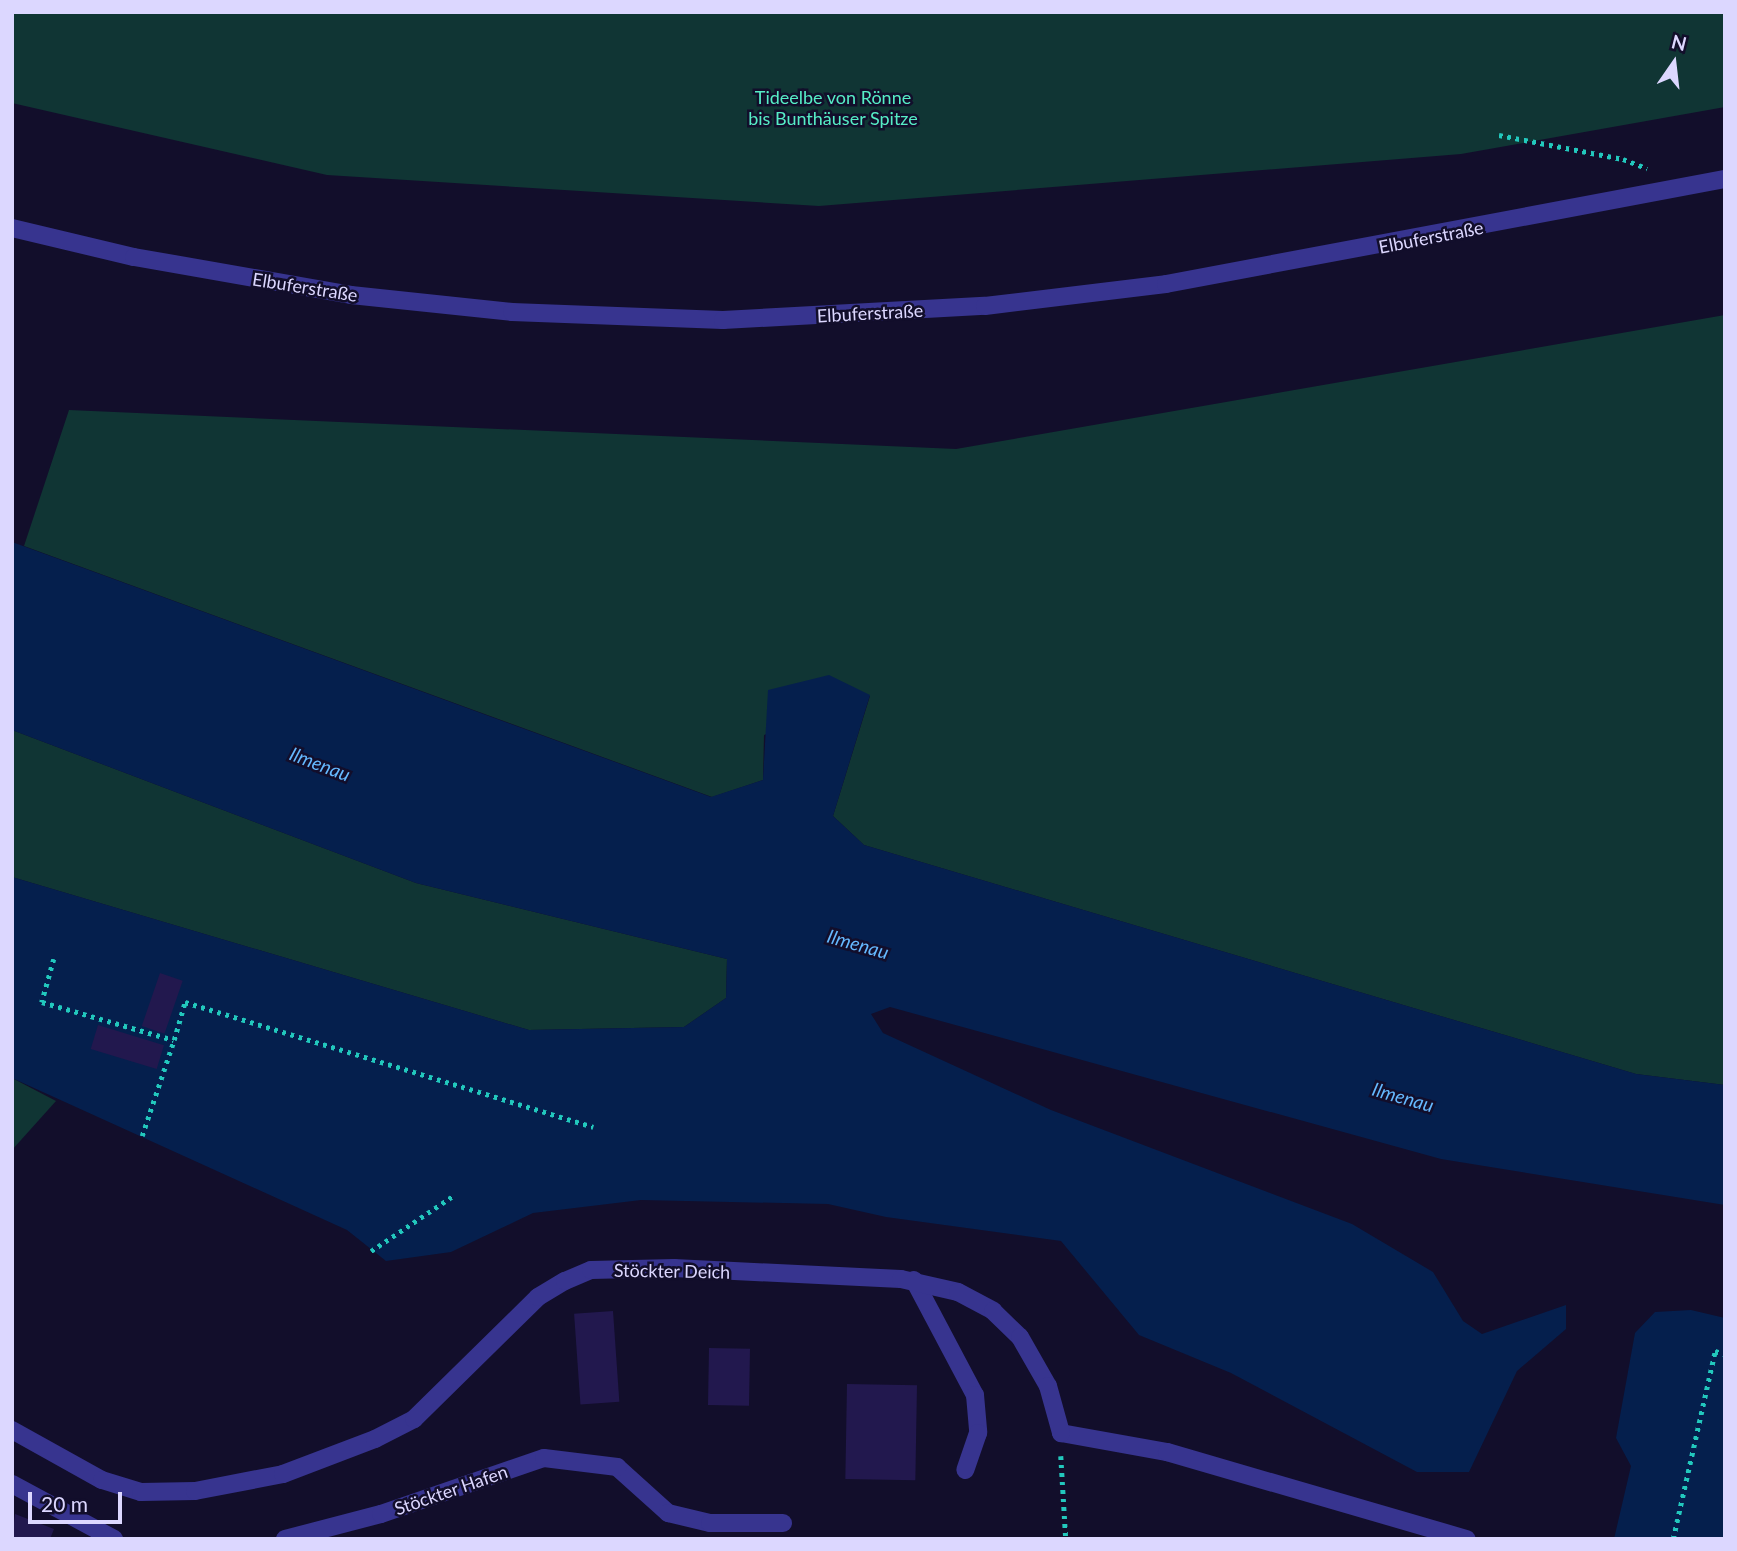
<!DOCTYPE html>
<html>
<head>
<meta charset="utf-8">
<style>
	body { margin:0 }
	#map { position:relative; width:1737px; height:1551px; overflow:hidden; background:#120e2b; font-family:Lato,sans-serif }
	div>[style] { position:absolute }
	[style*='--x'] { left:calc(var(--x)*1px); top:calc(var(--y)*1px); width:calc(var(--w)*1px); rotate:calc(var(--a)*1deg) }
	.green>* { inset:0; background:#103534 }
	.water>* { inset:0; background:#051f4d }
	.building>* { inset:0; background:#22184e; transform-origin:0 0 }
	.path>* { height:4.5px; margin-top:-2.25px; transform-origin:0; background:repeating-linear-gradient(90deg,#22c8bd 0 3.5px,transparent 0 8.5px) }
	.service>* { height:18px; margin:-9px; padding:0 9px; transform-origin:9px; border-radius:9px; background:#37348f }
	.minor>* { height:18px; margin:-9px; padding:0 9px; transform-origin:9px; border-radius:9px; background:#37348f }
	.tertiary>* { height:18px; margin:-9px; padding:0 9px; transform-origin:9px; border-radius:9px; background:#37348f }
	span { translate:-50% -50%; white-space:nowrap; text-align:center; line-height:1.15; -webkit-text-stroke:5px #120e2b; paint-order:stroke }
	.park-label { font-size:18px; color:#56edc6 }
	.street-label { font-size:18px; color:#dcd7ff }
	.water-label { font-size:19px; color:#65b9ff; font-style:italic }
	.frame { position:absolute; inset:0; border:14px solid #dcd7ff; pointer-events:none }
	.north { position:absolute; left:1639px; top:28px; width:70px; height:70px; -webkit-text-stroke:5px #120e2b; paint-order:stroke; rotate:14deg; font-size:19px; font-weight:700; line-height:28px; text-align:center; color:#dcd7ff }
	.north::after { content:''; display:block; margin:auto; width:24px; height:32px; background:#dcd7ff; clip-path:polygon(50% 0,100% 100%,50% 72%,0 100%) }
	.scale { position:absolute; left:28px; top:1492px; width:94px; height:32px; box-sizing:border-box; border:4px solid #dcd7ff; border-top:0; padding-left:9px; font-size:21px; line-height:24px; white-space:nowrap; color:#dcd7ff; -webkit-text-stroke:5px #120e2b; paint-order:stroke }
</style>
</head>
<body>
<div id="map">
	<div class="green">
		<i style="clip-path:polygon(12px 12px,1725px 12px,1725px 107px,1461px 154px,819px 206px,327px 175px,12px 103px)"></i>
		<i style="clip-path:polygon(1725px 315px,1725px 1085px,1636px 1074px,864px 845px,833px 816px,870px 696px,764px 735px,763px 780px,712px 797px,24px 546px,69px 410px,956px 449px)"></i>
		<i style="clip-path:polygon(12px 730px,416px 883px,727px 959px,726px 998px,684px 1027px,529px 1030px,12px 877px)"></i>
		<i style="clip-path:polygon(12px 1078px,56px 1101px,12px 1150px)"></i>
	</div>
	<div class="water">
		<i style="clip-path:polygon(12px 542px,711px 797px,763px 780px,768px 690px,829px 675px,870px 695px,833px 816px,864px 845px,1636px 1074px,1725px 1085px,1725px 1205px,1441px 1159px,890px 1007px,871px 1014px,883px 1033px,1051px 1110px,1352px 1224px,1433px 1272px,1463px 1321px,1482px 1334px,1566px 1305px,1566px 1329px,1517px 1371px,1469px 1472px,1417px 1472px,1231px 1373px,1139px 1335px,1061px 1241px,886px 1217px,828px 1204px,641px 1200px,533px 1213px,451px 1252px,386px 1261px,347px 1230px,12px 1078px,12px 877px,529px 1030px,684px 1027px,726px 998px,727px 959px,416px 883px,12px 730px)"></i>
		<i style="clip-path:polygon(1691px 1310px,1725px 1318px,1725px 1539px,1614px 1539px,1631px 1466px,1616px 1438px,1635px 1333px,1655px 1312px)"></i>
	</div>
	<div class="building">
		<i style="left:160px;top:973px;width:24px;height:56px;rotate:19deg"></i>
		<i style="left:98px;top:1025px;width:69px;height:25px;rotate:17deg"></i>
		<i style="left:613px;top:1311px;width:91px;height:39px;rotate:86deg"></i>
		<i style="left:709px;top:1348px;width:41px;height:57px;rotate:1deg"></i>
		<i style="left:847px;top:1384px;width:70px;height:95px;rotate:1deg"></i>
		<i style="clip-path:polygon(15px 1514px,54px 1529px,50px 1539px,12px 1539px)"></i>
	</div>
	<div class="path">
		<i style="--x:1499;--y:135;--w:126;--a:11"></i>
		<i style="--x:1623;--y:159;--w:26;--a:21"></i>
		<i style="--x:54;--y:959;--w:45;--a:105.6"></i>
		<i style="--x:42;--y:1002;--w:137;--a:16.1"></i>
		<i style="--x:174;--y:1040;--w:40;--a:-74"></i>
		<i style="--x:185;--y:1002;--w:427;--a:17"></i>
		<i style="--x:142;--y:1136;--w:101;--a:-71.6"></i>
		<i style="--x:371;--y:1251;--w:99;--a:-33.9"></i>
		<i style="--x:1061;--y:1456;--w:83;--a:86.6"></i>
		<i style="--x:1673;--y:1539;--w:193;--a:-77.4"></i>
		<i style="--x:1715;--y:1351;--w:10;--a:17"></i>
	</div>
	<div class="service">
		<i style="--x:914;--y:1280;--w:130;--a:62.1"></i>
		<i style="--x:975;--y:1395;--w:38;--a:85"></i>
		<i style="--x:978;--y:1433;--w:39;--a:109"></i>
		<i style="--x:1061;--y:1433;--w:108;--a:10.2"></i>
		<i style="--x:1167;--y:1452;--w:312;--a:16.2"></i>
		<i style="--x:617;--y:1467;--w:69;--a:42"></i>
		<i style="--x:668;--y:1513;--w:43;--a:13.4"></i>
		<i style="--x:710;--y:1523;--w:73;--a:0"></i>
	</div>
	<div class="minor">
		<i style="--x:12;--y:1430;--w:103;--a:29.1"></i>
		<i style="--x:102;--y:1480;--w:41;--a:17.1"></i>
		<i style="--x:141;--y:1492;--w:54;--a:-1.1"></i>
		<i style="--x:195;--y:1491;--w:90;--a:-10.9"></i>
		<i style="--x:283;--y:1474;--w:98;--a:-20.8"></i>
		<i style="--x:375;--y:1439;--w:44;--a:-27.1"></i>
		<i style="--x:414;--y:1419;--w:174;--a:-44.5"></i>
		<i style="--x:538;--y:1297;--w:31;--a:-31"></i>
		<i style="--x:565;--y:1281;--w:28;--a:-23"></i>
		<i style="--x:591;--y:1270;--w:83;--a:-1.4"></i>
		<i style="--x:674;--y:1268;--w:227;--a:2.8"></i>
		<i style="--x:901;--y:1279;--w:58;--a:12.8"></i>
		<i style="--x:958;--y:1292;--w:40;--a:28"></i>
		<i style="--x:993;--y:1311;--w:37;--a:44"></i>
		<i style="--x:1020;--y:1337;--w:56;--a:60.3"></i>
		<i style="--x:1048;--y:1386;--w:49;--a:74.5"></i>
		<i style="--x:12;--y:1484;--w:116;--a:28.3"></i>
		<i style="--x:285;--y:1539;--w:99;--a:-14.6"></i>
		<i style="--x:381;--y:1514;--w:172;--a:-19"></i>
		<i style="--x:544;--y:1458;--w:74;--a:7"></i>
	</div>
	<div class="tertiary">
		<i style="--x:12;--y:228;--w:125;--a:13.4"></i>
		<i style="--x:134;--y:257;--w:220;--a:9.9"></i>
		<i style="--x:351;--y:295;--w:162;--a:6"></i>
		<i style="--x:512;--y:312;--w:211;--a:2.2"></i>
		<i style="--x:723;--y:320;--w:262;--a:-3.1"></i>
		<i style="--x:985;--y:306;--w:182;--a:-6.9"></i>
		<i style="--x:1166;--y:284;--w:569;--a:-10.64"></i>
	</div>
	<div class="park-label">
		<span style="left:833px;top:108px">Tideelbe von Rönne<br>bis Bunthäuser Spitze</span>
	</div>
	<div class="street-label">
		<span style="left:1431px;top:237px;rotate:-11deg">Elbuferstraße</span>
		<span style="left:305px;top:287px;rotate:9deg">Elbuferstraße</span>
		<span style="left:870px;top:313px;rotate:-3deg">Elbuferstraße</span>
		<span style="left:672px;top:1271px;rotate:1deg">Stöckter Deich</span>
		<span style="left:451px;top:1490px;rotate:-19deg">Stöckter Hafen</span>
	</div>
	<div class="water-label">
		<span style="left:320px;top:764px;rotate:21deg">Ilmenau</span>
		<span style="left:858px;top:944px;rotate:16deg">Ilmenau</span>
		<span style="left:1403px;top:1097px;rotate:16deg">Ilmenau</span>
	</div>
	<div class="frame"></div>
	<div class="north">N</div>
	<div class="scale">20 m</div>
</div>
</body>
</html>
